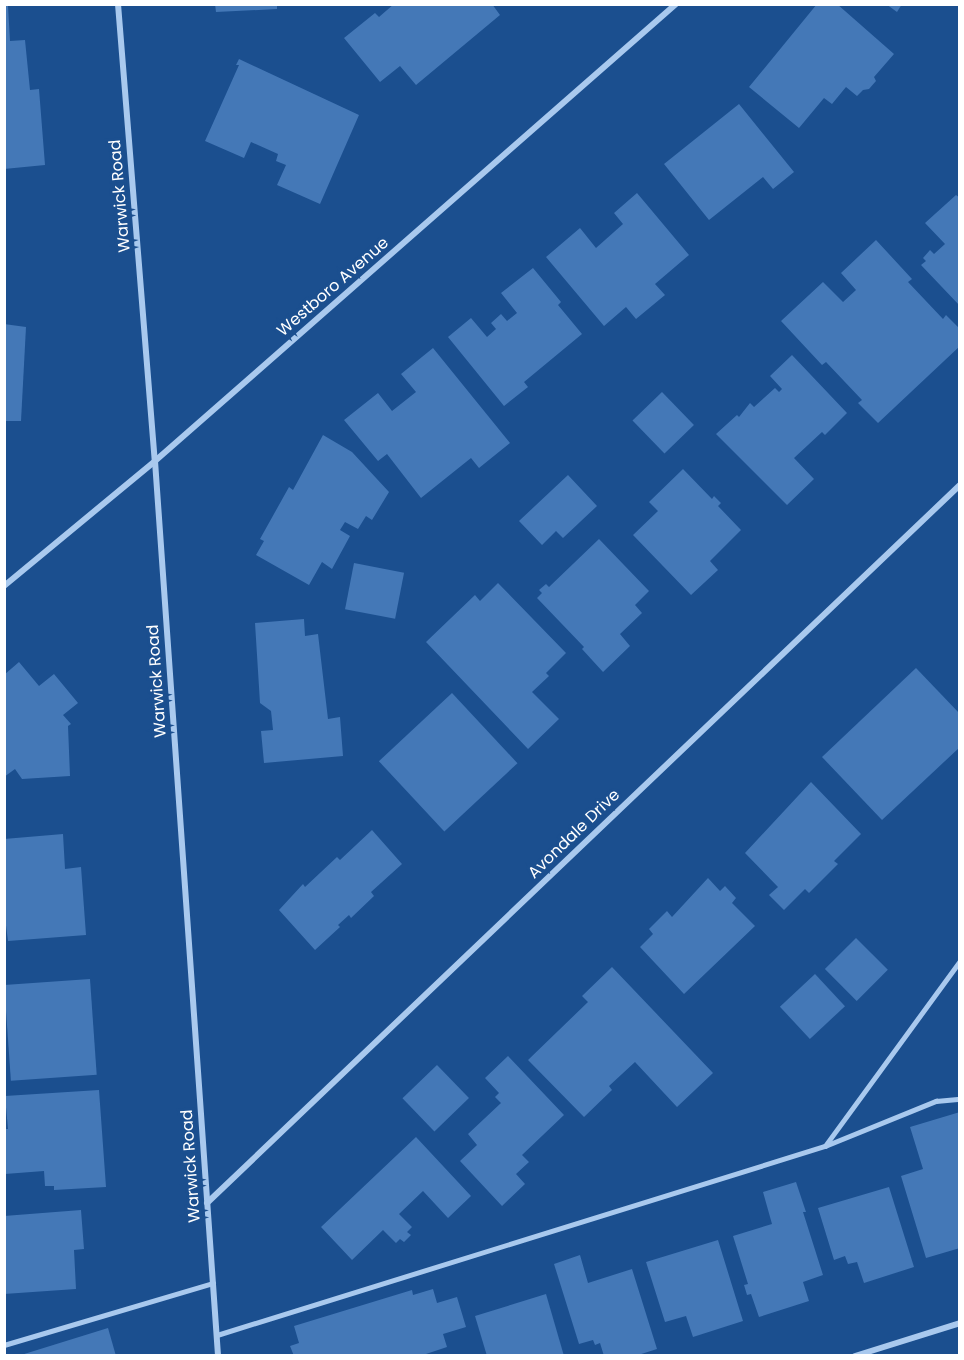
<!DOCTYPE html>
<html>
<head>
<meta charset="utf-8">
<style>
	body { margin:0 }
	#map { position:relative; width:964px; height:1360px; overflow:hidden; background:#1b4f8f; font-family:Poppins,sans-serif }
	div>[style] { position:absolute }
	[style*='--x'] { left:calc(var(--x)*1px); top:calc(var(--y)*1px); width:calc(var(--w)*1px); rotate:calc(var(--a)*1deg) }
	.building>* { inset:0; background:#4478b7; transform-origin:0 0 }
	.lane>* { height:4.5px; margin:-2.25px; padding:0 2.25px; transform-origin:2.25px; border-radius:2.25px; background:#a9c9ee }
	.street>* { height:6px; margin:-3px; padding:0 3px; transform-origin:3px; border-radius:3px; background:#a9c9ee }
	span { translate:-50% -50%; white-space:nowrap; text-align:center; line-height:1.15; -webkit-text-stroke:6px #1b4f8f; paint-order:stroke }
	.street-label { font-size:16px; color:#fff }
	.frame { position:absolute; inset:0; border:6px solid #fff; pointer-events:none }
</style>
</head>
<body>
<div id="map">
	<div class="building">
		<i style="clip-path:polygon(215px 4px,277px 4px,277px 9px,216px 12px)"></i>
		<i style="clip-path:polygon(394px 4px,492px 4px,500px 15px,416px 85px,400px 66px,380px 82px,344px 38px,375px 13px,379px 17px)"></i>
		<i style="clip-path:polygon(817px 4px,837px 4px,894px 54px,874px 77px,876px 81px,869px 89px,863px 90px,857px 96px,846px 87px,832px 104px,824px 98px,799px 128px,749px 87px)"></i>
		<i style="clip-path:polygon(886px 4px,902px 4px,897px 12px)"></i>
		<i style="clip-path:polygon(4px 6px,8px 6px,10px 41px,25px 40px,30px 90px,39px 89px,45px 165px,4px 169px)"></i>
		<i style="clip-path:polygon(239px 59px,359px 115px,320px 204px,277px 185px,286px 165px,276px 161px,278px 154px,251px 142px,244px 158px,205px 141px,239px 65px,236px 65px)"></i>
		<i style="clip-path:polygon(739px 104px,794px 172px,773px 189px,763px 177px,709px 220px,664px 164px)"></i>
		<i style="clip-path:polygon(637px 193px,689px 255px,655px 284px,665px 295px,636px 319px,626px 307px,604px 326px,546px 257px,580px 228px,596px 248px,623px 224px,614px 213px)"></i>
		<i style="clip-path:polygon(956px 195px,960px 198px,960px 306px,921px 265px,926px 261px,923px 258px,930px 250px,934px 254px,945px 244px,925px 223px)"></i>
		<i style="clip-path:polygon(876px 240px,912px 279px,908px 282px,943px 319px,946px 315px,960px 329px,960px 346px,878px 423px,858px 403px,862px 400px,826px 362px,822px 365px,781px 321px,823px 282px,843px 302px,856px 290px,841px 273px)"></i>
		<i style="clip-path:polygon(533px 268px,561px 302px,558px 305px,582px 334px,524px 382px,528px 387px,504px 406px,448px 337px,471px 318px,487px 337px,496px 329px,491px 323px,501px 314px,507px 321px,517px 313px,501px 293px)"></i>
		<i style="clip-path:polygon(4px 324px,26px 327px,21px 421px,4px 421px)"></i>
		<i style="clip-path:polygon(433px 348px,510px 443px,479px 468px,471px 458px,421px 498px,387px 454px,378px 461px,344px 420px,378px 393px,392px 411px,416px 392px,401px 374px)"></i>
		<i style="clip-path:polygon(792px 355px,847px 413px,825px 435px,822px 432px,794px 458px,814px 479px,787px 505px,716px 434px,737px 415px,739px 417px,750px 403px,754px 407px,775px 388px,779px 392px,782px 389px,770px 376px)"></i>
		<i style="left:662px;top:392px;width:46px;height:41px;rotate:46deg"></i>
		<i style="clip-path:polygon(323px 435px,352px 452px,389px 492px,372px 520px,366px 516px,358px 529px,345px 522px,340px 530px,350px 536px,332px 569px,322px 562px,309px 585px,256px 555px,264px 541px,260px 539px,289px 487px,293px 490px)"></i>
		<i style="clip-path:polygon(683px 469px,712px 499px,714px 496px,721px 503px,718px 506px,741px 530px,710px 561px,718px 570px,691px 595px,633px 535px,658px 511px,649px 502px)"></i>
		<i style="clip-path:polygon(568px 475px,597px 506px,563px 538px,556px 531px,542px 545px,519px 521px)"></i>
		<i style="clip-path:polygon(599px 539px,649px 591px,635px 605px,642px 613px,620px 634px,630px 646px,603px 672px,582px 649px,584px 647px,537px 598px,542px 593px,539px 590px,546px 584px,549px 587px)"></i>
		<i style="left:354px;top:563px;width:51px;height:47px;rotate:11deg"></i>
		<i style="clip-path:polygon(498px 583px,566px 653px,546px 673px,549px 676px,532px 692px,559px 719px,528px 749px,426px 642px,475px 595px,480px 601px)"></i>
		<i style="clip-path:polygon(304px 619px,305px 636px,318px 634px,328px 719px,340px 717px,343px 756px,264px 763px,261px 731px,273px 730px,271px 711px,260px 703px,255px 623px)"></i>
		<i style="clip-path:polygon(19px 662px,39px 686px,54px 674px,78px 703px,63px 715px,71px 724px,68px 726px,70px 776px,22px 779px,15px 769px,4px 777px,4px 675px)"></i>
		<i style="clip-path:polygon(916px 668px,960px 714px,960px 747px,882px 820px,822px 757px)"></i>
		<i style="left:452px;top:693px;width:96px;height:100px;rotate:47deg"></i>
		<i style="clip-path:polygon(811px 782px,861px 834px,834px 861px,838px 864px,809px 893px,805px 889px,784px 910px,769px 895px,778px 887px,745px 853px)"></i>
		<i style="clip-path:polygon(372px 830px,402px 864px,371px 892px,374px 896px,351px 918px,349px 915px,338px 925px,340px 927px,315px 950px,279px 910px,303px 884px,305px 887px,337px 857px,340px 860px)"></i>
		<i style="clip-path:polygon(63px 834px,65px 869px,81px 867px,86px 935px,8px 941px,4px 910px,4px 839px)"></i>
		<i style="clip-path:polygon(708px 878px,720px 891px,725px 886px,736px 898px,732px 903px,755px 926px,684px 994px,640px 947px,653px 934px,649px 929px,667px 911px,672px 917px)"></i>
		<i style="left:856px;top:938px;width:45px;height:44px;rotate:45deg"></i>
		<i style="clip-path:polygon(612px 967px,713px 1073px,677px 1107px,635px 1062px,609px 1086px,612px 1090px,584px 1117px,528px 1060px,588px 1002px,582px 996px)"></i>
		<i style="left:815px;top:974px;width:44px;height:48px;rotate:47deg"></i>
		<i style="left:90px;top:979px;width:96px;height:86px;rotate:86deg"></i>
		<i style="clip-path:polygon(508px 1056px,564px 1115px,522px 1155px,529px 1162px,516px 1174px,525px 1184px,502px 1206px,460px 1161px,477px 1145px,468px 1134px,501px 1103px,495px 1097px,499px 1093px,485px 1078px)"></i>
		<i style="left:437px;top:1065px;width:46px;height:48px;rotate:46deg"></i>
		<i style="clip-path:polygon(99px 1090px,106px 1187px,54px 1190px,54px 1186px,45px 1186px,44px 1171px,5px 1174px,5px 1129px,8px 1129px,5px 1096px)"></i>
		<i style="clip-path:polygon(960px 1112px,960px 1248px,926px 1258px,901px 1176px,923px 1169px,910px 1127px)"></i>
		<i style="clip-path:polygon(416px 1137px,471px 1196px,448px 1218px,423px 1191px,399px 1214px,412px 1227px,407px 1232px,411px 1235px,404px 1242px,400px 1239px,396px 1243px,383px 1230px,352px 1260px,321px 1227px)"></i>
		<i style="clip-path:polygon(796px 1182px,806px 1212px,803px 1212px,823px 1275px,803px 1282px,809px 1301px,759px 1317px,751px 1294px,747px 1295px,744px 1285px,748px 1284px,733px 1236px,772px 1224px,763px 1192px)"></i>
		<i style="clip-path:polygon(889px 1187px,914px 1267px,864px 1283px,857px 1262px,848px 1264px,845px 1256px,834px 1260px,818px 1208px)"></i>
		<i style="clip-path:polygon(81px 1210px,84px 1249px,74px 1250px,76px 1289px,4px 1294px,4px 1216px)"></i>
		<i style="clip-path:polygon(718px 1240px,743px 1321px,693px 1337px,686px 1316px,665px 1322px,646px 1262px)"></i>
		<i style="clip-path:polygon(580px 1255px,588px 1283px,632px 1269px,657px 1349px,635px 1356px,604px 1356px,600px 1343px,595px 1345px,593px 1340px,579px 1344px,554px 1264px)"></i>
		<i style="clip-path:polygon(433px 1289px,437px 1303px,457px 1297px,466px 1327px,443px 1334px,447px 1347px,420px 1356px,294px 1356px,290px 1346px,299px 1343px,294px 1326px,412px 1290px,413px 1295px)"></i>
		<i style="clip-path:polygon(546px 1294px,564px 1356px,487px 1356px,475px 1316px)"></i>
		<i style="clip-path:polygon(108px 1328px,116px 1356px,21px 1356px,21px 1355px)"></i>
	</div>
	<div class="lane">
		<i style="--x:825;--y:1146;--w:229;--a:-53.9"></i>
		<i style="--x:217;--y:1335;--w:637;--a:-17.27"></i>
		<i style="--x:825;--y:1146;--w:120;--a:-22.1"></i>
		<i style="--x:936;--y:1101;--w:24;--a:-5"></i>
		<i style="--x:4;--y:1345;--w:218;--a:-16.5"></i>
	</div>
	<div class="street">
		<i style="--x:118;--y:4;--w:458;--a:85.4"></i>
		<i style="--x:155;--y:461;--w:897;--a:85.97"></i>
		<i style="--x:4;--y:586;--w:196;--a:-39.6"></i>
		<i style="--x:155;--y:461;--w:693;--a:-41.26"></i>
		<i style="--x:207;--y:1203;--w:1040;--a:-43.64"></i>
		<i style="--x:855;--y:1356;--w:110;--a:-17.4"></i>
	</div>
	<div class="street-label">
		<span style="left:120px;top:196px;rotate:-95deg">Warwick Road</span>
		<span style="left:333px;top:287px;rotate:-41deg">Westboro Avenue</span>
		<span style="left:157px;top:681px;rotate:-94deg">Warwick Road</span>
		<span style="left:574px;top:834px;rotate:-44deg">Avondale Drive</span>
		<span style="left:191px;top:1166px;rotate:-94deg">Warwick Road</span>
	</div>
	<div class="frame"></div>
</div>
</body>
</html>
